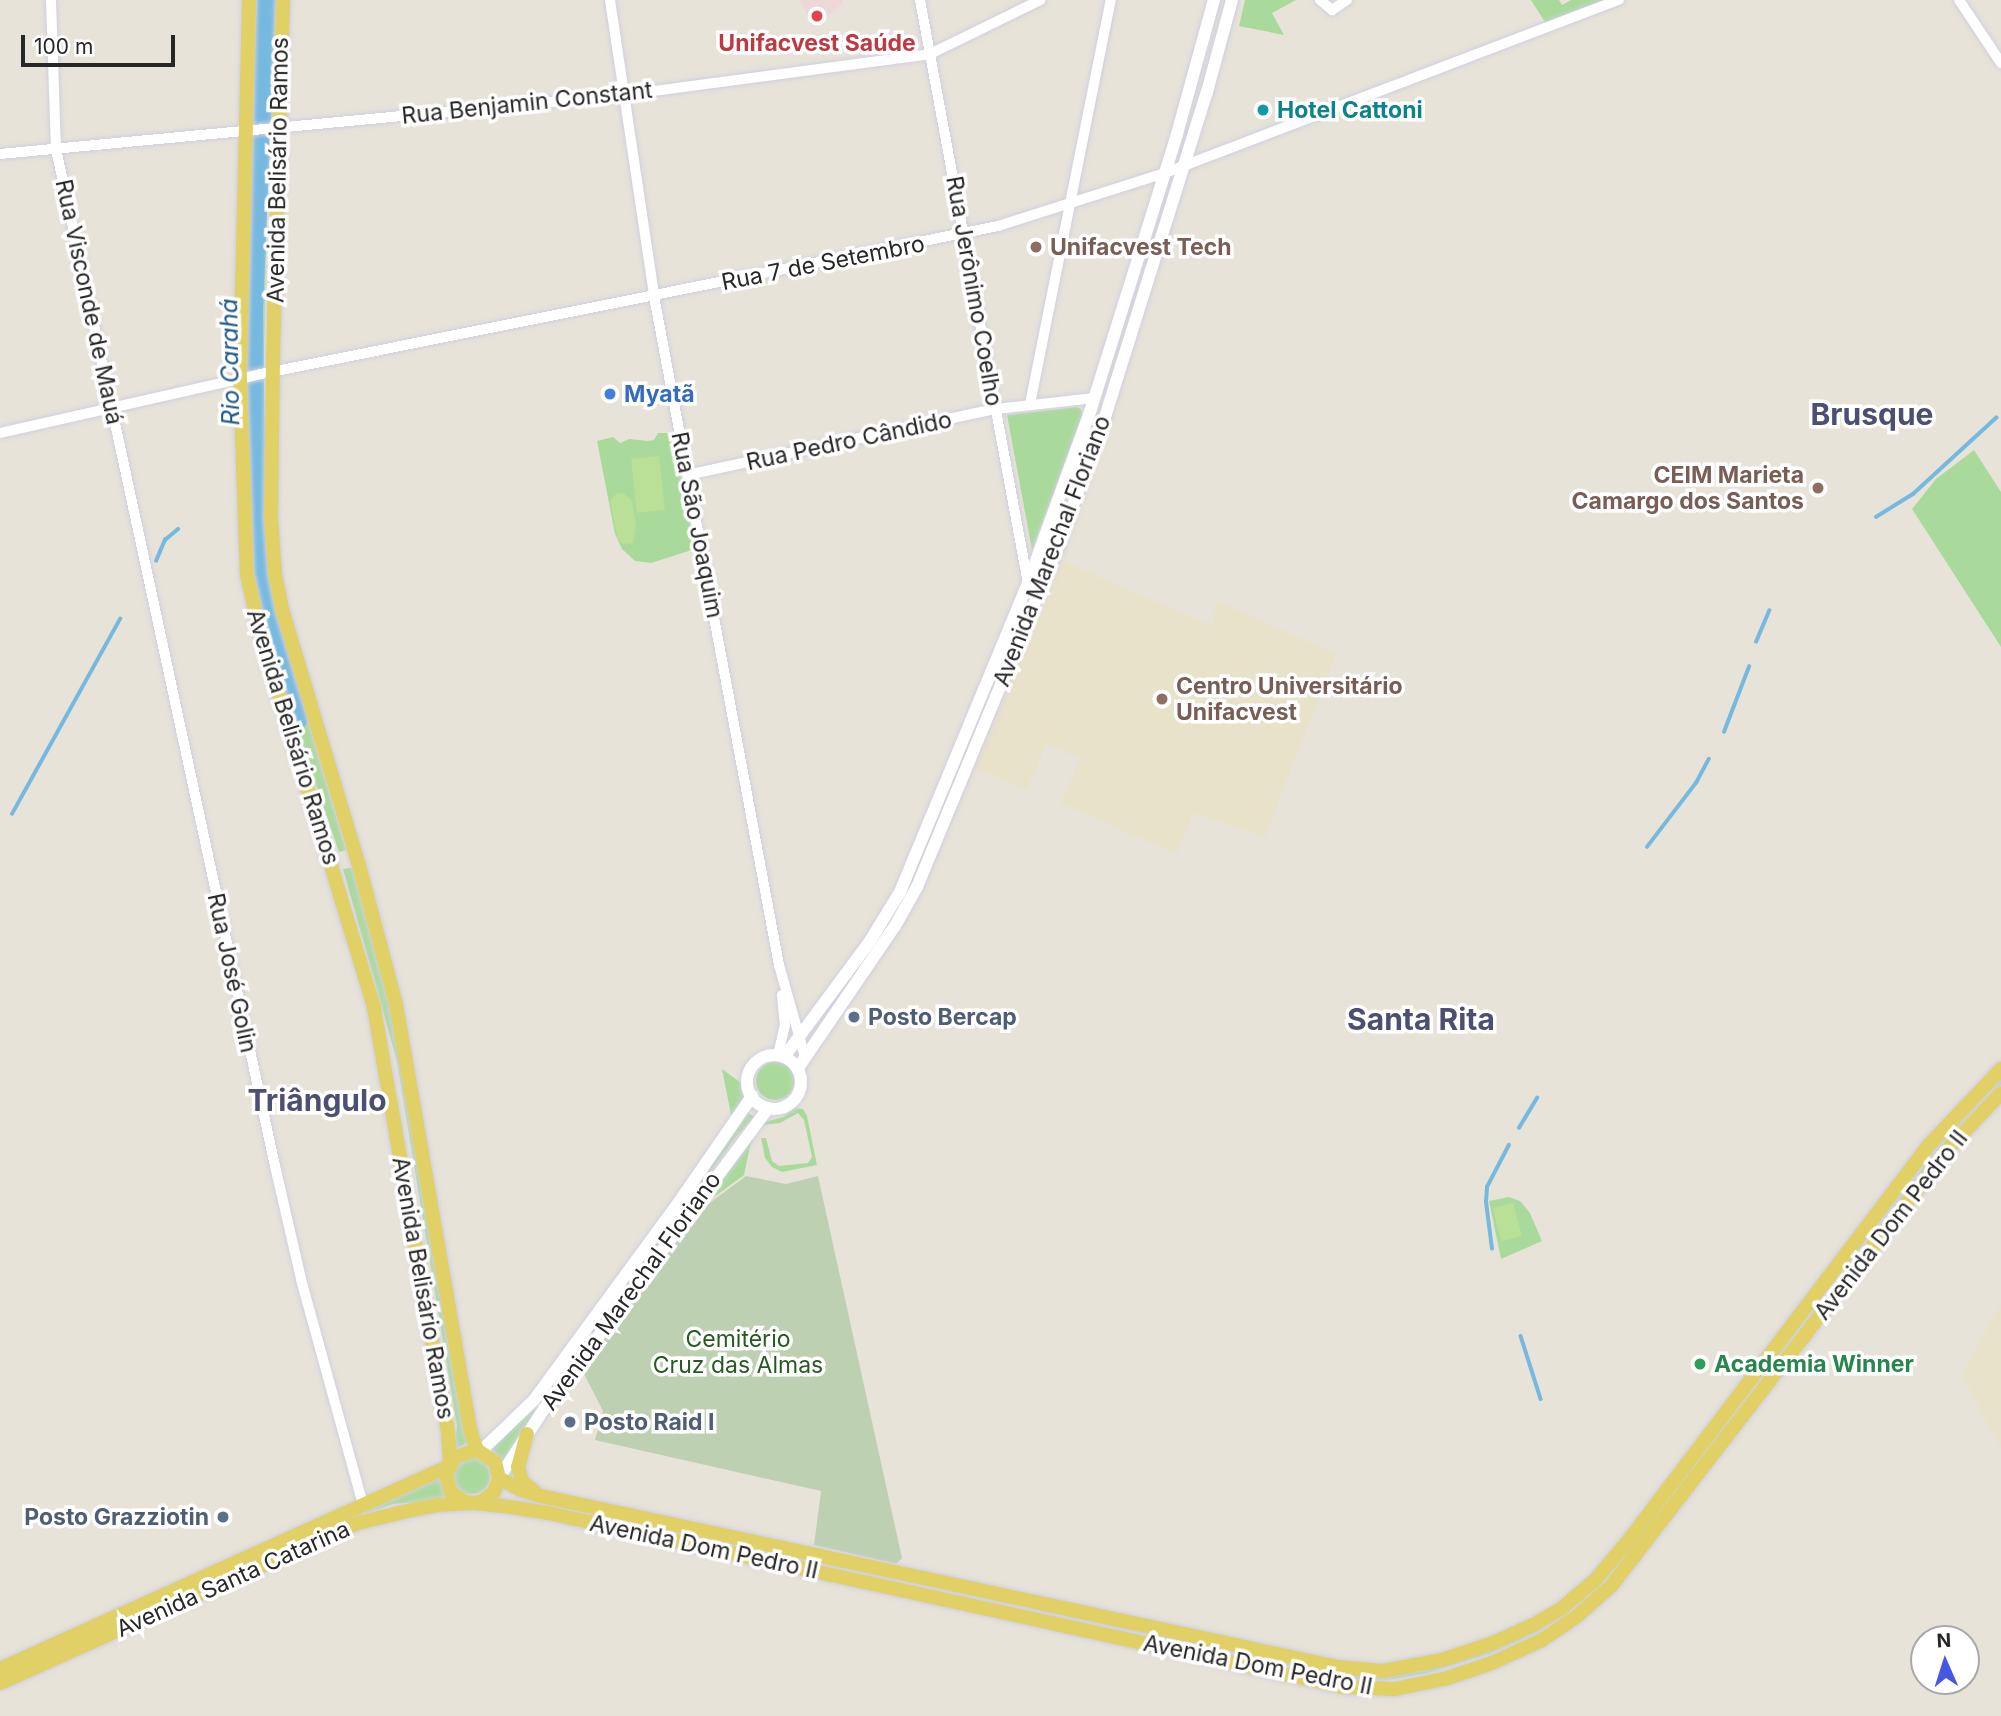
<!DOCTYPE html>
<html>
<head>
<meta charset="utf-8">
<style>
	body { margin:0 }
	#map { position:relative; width:2001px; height:1716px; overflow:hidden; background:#e8e3d9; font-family:Inter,sans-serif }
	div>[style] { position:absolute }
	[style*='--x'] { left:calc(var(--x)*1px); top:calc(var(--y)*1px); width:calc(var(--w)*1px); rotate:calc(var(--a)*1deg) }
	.education>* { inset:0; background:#e8e2ca }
	.medical>* { inset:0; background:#eed8d7 }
	.green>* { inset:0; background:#aada9b }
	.round { border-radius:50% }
	.cemetery>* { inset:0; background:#bed0b2 }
	.pitch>* { inset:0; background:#bae097; transform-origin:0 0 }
	.stream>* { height:3.5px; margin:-1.75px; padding:0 1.75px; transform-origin:1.75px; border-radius:1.75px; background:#76b9e0 }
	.river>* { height:19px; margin:-9.5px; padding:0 9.5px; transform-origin:9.5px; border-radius:9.5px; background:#76b9e0 }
	.roads { filter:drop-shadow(0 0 2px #cfd0de) drop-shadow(0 0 2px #cfd0de) }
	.tertiary>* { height:10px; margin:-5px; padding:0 5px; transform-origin:5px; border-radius:5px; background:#fff }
	.secondary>* { height:12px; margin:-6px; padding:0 6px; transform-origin:6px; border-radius:6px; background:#fff }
	.secondary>.ring { margin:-6px; padding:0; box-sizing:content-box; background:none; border:12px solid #fff; border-radius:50% }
	.primary>* { height:14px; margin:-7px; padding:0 7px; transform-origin:7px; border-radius:7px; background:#e1d066 }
	.dots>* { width:19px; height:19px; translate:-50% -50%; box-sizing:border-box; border:4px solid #fff; border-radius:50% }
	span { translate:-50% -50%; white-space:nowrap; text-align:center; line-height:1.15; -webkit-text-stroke:7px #fff; paint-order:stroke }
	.health-label { font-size:23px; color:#be3a42; font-weight:700 }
	.street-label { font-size:23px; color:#272727 }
	.culture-label { font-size:23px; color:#0d838f; font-weight:700 }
	.left { translate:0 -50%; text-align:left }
	.education-label { font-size:23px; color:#785e54; font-weight:700 }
	.right { translate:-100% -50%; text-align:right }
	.shop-label { font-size:23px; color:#366cbe; font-weight:700 }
	.service-label { font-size:23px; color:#4e5e75; font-weight:700 }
	.park-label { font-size:23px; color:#265a20 }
	.leisure-label { font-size:23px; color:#27864d; font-weight:700 }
	.water-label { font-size:24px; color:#1a5787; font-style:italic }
	.district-label { font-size:30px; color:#4c4f72; font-weight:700 }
	.north { position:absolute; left:1910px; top:1625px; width:70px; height:70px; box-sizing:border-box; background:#fff; border:2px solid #a9a9a9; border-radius:50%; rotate:357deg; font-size:19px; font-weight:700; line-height:28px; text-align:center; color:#272727 }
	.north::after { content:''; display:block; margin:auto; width:24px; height:32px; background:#4856e6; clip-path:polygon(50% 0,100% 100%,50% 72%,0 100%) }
	.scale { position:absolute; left:21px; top:35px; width:154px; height:32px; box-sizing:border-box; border:4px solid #272727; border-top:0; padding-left:9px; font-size:21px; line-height:24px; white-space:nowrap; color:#272727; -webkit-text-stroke:5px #fff; paint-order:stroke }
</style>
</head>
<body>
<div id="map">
	<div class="education">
		<i style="clip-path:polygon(1063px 561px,1212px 626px,1217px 601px,1336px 654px,1265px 837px,1193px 813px,1176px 854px,1061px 803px,1080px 759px,1047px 744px,1027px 789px,976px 769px)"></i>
		<i style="clip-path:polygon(2001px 1303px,2001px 1449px,1962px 1375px)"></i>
	</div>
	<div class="medical">
		<i style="clip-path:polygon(800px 0,842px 0,842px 4px,813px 28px)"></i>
	</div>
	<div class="green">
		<i style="clip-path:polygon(253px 0,274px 0,273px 117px,270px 121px,251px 121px)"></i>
		<i style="clip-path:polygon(1245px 0,1296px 0,1272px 13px,1284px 35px,1239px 26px)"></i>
		<i style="clip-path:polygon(1531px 0,1559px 0,1562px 5px,1571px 0,1619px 0,1548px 27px)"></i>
		<i style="clip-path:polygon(268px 135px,264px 359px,249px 365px,251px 139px,253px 136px)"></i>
		<i style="clip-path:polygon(263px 384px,265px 520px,282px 631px,346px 850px,339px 852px,270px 652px,251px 566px,245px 385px)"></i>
		<i style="clip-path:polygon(1077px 407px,1081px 409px,1082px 416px,1032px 550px,1007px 415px)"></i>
		<i style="clip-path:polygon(658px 433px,673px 433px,695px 549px,651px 563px,635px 561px,622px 549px,615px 534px,597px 441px,613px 437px,620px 443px,629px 439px,648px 441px,654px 440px)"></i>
		<i style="clip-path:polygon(1974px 450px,2001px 492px,2001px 647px,1912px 509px,1936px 479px)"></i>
		<i style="clip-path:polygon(355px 867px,400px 1037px,469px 1442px,454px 1450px,457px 1426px,397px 1061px,343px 869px)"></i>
		<i class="round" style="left:756px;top:1062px;width:38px;height:38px"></i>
		<i style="clip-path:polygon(722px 1069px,748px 1088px,752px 1096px,733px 1125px)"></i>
		<i style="clip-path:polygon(2001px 1078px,2001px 1085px,1623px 1563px,1593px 1595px,1541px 1631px,1489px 1654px,1427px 1673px,1387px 1680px,1351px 1679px,941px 1588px,1349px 1675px,1520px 1637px,1651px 1522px,1943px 1141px)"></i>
		<i style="clip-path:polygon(795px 1108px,803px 1109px,807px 1116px,817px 1165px,782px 1172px,772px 1167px,765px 1158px,761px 1138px,766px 1138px,772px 1161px,779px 1166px,808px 1163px,812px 1157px,804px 1120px,798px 1113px,780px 1123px,764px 1125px,756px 1133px,750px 1146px,744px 1175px,695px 1211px,761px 1123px,783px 1117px)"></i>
		<i style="clip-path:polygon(746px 1111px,754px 1117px,735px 1138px,546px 1399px,543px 1397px)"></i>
		<i style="clip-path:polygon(1509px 1197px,1520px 1201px,1530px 1213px,1542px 1241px,1501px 1259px,1489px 1201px)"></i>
		<i style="clip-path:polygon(533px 1410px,536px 1412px,502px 1462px,491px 1448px)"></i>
		<i class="round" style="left:454px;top:1458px;width:36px;height:36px"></i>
		<i style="clip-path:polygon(441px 1473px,453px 1499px,393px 1504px,345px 1521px)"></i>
	</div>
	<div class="cemetery">
		<i style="clip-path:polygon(746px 1176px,786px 1184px,818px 1176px,902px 1558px,896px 1564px,814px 1545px,821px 1491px,595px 1440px,603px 1411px,582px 1370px,695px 1214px)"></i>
	</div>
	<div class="pitch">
		<i style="left:659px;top:456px;width:54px;height:28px;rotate:84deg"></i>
		<i style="clip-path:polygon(623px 493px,632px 501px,636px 526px,633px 543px,623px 544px,618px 539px,610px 501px,616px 494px)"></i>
		<i style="left:1513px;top:1203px;width:34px;height:21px;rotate:75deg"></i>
	</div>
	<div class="stream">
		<i style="--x:249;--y:478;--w:8;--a:-14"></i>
		<i style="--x:1876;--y:517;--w:44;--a:-31.9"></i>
		<i style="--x:1913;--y:494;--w:113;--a:-42.5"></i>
		<i style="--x:156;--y:561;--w:23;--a:-67"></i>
		<i style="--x:165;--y:540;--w:17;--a:-40"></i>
		<i style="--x:1756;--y:642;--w:34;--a:-67"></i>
		<i style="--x:1724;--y:732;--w:70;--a:-69"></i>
		<i style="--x:12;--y:814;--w:223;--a:-61"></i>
		<i style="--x:1647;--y:847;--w:81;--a:-52.6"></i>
		<i style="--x:1696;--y:783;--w:27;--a:-62"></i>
		<i style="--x:1519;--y:1128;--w:35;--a:-59"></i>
		<i style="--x:1492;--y:1249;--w:47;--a:-97.3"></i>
		<i style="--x:1486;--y:1202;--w:15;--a:-86"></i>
		<i style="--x:1487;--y:1187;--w:47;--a:-62.4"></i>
		<i style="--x:1521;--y:1336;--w:66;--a:72.4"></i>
	</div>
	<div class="river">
		<i style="--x:266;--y:0;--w:310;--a:92.4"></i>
		<i style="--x:253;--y:310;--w:194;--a:89.1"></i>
		<i style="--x:256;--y:504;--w:77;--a:84.8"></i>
		<i style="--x:263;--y:581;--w:142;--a:75.8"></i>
	</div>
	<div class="roads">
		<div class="tertiary">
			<i style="--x:51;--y:0;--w:149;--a:88.1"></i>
			<i style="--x:56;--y:149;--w:1040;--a:77.85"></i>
			<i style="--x:275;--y:1166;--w:120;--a:77"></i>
			<i style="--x:302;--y:1283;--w:230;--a:74.6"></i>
			<i style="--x:610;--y:0;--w:299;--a:81.5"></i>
			<i style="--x:654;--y:296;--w:681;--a:79.42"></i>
			<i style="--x:779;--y:965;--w:96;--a:74.2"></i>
			<i style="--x:920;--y:0;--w:593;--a:79.51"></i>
			<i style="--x:1320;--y:0;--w:16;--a:40"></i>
			<i style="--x:1332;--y:10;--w:18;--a:-34"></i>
			<i style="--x:1959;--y:0;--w:76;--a:56.3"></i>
			<i style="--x:0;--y:154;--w:627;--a:-5.4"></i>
			<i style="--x:624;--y:95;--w:309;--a:-7.6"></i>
			<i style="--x:930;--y:54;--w:123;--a:-26.1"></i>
			<i style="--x:1030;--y:404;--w:412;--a:-78.7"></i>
			<i style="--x:0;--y:433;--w:268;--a:-12.7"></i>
			<i style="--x:261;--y:374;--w:752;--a:-11.35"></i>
			<i style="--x:998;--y:226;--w:175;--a:-17.6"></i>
			<i style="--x:1165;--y:173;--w:486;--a:-20.9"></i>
			<i style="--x:687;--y:475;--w:316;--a:-12.1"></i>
			<i style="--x:996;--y:409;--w:99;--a:-6.4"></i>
			<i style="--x:778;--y:1055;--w:31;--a:-77"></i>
			<i style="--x:785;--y:1025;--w:30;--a:-96"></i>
		</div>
		<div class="secondary">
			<i class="ring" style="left:747px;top:1055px;width:42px;height:42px"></i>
			<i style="--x:784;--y:1057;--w:144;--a:-53.4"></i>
			<i style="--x:870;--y:941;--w:57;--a:-58.5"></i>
			<i style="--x:900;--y:892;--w:334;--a:-67.5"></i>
			<i style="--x:1028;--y:583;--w:182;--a:-70.1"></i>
			<i style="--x:1090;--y:412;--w:291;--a:-72.6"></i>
			<i style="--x:1177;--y:134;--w:139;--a:-74.6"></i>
			<i style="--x:798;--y:1068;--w:172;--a:-55.7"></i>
			<i style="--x:895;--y:926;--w:45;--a:-60.6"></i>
			<i style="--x:917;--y:887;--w:371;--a:-67.5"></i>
			<i style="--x:1059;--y:544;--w:135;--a:-70.1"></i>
			<i style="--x:1105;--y:417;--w:341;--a:-72.6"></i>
			<i style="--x:1207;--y:92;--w:95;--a:-74.8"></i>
			<i style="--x:481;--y:1451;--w:74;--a:-43.9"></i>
			<i style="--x:534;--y:1400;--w:245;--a:-53.8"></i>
			<i style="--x:679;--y:1202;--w:129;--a:-55.4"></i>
			<i style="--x:499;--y:1478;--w:82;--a:-56.9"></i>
			<i style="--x:544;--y:1409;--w:375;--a:-53.3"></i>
		</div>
		<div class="primary">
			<i style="--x:249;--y:0;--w:379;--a:91.4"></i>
			<i style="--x:240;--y:379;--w:196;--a:88"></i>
			<i style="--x:247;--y:575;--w:58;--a:77.2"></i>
			<i style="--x:260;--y:632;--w:393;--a:73.1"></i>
			<i style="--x:374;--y:1008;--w:432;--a:80.1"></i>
			<i style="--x:448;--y:1434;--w:29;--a:86"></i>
			<i style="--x:283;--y:0;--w:360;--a:91.6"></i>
			<i style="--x:273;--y:360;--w:157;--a:90.7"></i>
			<i style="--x:271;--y:517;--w:56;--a:85.9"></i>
			<i style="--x:275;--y:573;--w:37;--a:79"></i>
			<i style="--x:282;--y:609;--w:267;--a:73.3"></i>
			<i style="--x:359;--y:865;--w:144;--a:75.1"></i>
			<i style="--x:396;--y:1004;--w:431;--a:80.1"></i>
			<i style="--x:470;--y:1429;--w:22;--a:72"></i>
			<i style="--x:527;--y:1434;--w:34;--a:105"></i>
			<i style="--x:518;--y:1467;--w:15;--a:74"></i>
			<i style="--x:522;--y:1481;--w:16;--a:40"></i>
			<i style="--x:499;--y:1478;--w:23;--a:29"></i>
			<i style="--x:519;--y:1489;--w:23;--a:18"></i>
			<i style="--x:541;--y:1496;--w:815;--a:12.11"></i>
			<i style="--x:1338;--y:1667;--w:45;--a:5.1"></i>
			<i style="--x:1383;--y:1671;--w:60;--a:-10.6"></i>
			<i style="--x:1442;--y:1660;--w:54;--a:-18.4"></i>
			<i style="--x:1493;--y:1643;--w:44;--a:-24.2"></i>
			<i style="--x:1533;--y:1625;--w:34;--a:-30"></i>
			<i style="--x:1562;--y:1608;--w:43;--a:-40.3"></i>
			<i style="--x:1595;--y:1580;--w:52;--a:-49.6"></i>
			<i style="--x:1629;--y:1540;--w:493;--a:-52.8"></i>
			<i style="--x:1927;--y:1147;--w:108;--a:-46.5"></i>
			<i style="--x:0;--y:1669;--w:491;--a:-24.3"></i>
			<i style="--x:0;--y:1683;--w:392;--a:-24.1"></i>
			<i style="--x:358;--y:1523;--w:60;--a:-13.6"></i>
			<i style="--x:416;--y:1509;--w:22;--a:-10"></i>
			<i style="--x:438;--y:1505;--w:36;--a:-3"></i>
			<i style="--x:474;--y:1503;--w:7;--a:-8"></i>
			<i style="--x:481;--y:1502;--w:16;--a:-38"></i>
			<i style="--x:494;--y:1492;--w:15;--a:-70"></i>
			<i style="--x:499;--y:1478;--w:16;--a:-104"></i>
			<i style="--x:495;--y:1462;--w:22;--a:-146"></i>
			<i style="--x:477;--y:1450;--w:23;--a:162"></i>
			<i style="--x:455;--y:1457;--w:20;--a:117"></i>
			<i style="--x:446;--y:1475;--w:18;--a:74"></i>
			<i style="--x:451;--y:1492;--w:17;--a:36"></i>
			<i style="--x:465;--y:1502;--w:9;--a:6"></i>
			<i style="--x:474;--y:1503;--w:29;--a:6"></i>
			<i style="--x:503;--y:1506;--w:46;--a:8.8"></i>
			<i style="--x:548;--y:1513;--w:815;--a:12.33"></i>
			<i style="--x:1344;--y:1687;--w:51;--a:2.2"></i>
			<i style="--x:1395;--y:1689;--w:54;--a:-11.7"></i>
			<i style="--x:1448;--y:1678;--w:46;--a:-18.8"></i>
			<i style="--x:1492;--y:1663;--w:55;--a:-24.7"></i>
			<i style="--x:1542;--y:1640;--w:41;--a:-34.1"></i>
			<i style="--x:1576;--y:1617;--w:48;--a:-41.6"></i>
			<i style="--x:1612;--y:1585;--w:553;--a:-52.34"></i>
			<i style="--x:1950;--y:1147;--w:74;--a:-46.6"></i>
		</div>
	</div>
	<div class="dots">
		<i style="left:817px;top:16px;background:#e0444e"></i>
		<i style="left:1263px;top:110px;background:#0f9aa8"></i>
		<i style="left:1036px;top:247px;background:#8d6e63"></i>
		<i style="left:610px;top:394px;background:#3f7fe0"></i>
		<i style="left:1818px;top:488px;background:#8d6e63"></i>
		<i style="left:1162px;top:699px;background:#8d6e63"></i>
		<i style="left:854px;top:1017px;background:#5c6f8a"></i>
		<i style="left:1700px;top:1364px;background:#2e9e5b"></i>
		<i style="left:570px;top:1422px;background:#5c6f8a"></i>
		<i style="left:223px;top:1517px;background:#5c6f8a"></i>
	</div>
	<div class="health-label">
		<span style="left:817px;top:43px">Unifacvest Saúde</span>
	</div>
	<div class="street-label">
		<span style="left:527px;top:103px;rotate:-6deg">Rua Benjamin Constant</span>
		<span style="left:278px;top:170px;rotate:-89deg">Avenida Belisário Ramos</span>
		<span style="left:823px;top:263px;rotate:-11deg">Rua 7 de Setembro</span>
		<span style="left:974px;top:291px;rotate:80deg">Rua Jerônimo Coelho</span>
		<span style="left:89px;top:302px;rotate:78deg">Rua Visconde de Mauá</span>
		<span style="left:849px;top:441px;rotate:-12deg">Rua Pedro Cândido</span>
		<span style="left:697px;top:525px;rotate:79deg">Rua São Joaquim</span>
		<span style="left:1052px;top:551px;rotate:-69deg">Avenida Marechal Floriano</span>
		<span style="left:293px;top:737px;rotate:73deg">Avenida Belisário Ramos</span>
		<span style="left:232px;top:973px;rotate:78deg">Rua José Golin</span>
		<span style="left:1891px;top:1225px;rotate:-52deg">Avenida Dom Pedro II</span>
		<span style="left:423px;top:1288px;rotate:80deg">Avenida Belisário Ramos</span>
		<span style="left:631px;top:1291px;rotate:-54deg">Avenida Marechal Floriano</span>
		<span style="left:704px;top:1547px;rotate:12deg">Avenida Dom Pedro II</span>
		<span style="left:233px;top:1579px;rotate:-24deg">Avenida Santa Catarina</span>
		<span style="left:1258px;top:1665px;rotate:11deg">Avenida Dom Pedro II</span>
	</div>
	<div class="culture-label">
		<span class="left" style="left:1277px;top:110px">Hotel Cattoni</span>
	</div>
	<div class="education-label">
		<span class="left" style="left:1050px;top:247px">Unifacvest Tech</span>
		<span class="right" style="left:1804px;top:488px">CEIM Marieta<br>Camargo dos Santos</span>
		<span class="left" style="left:1176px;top:699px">Centro Universitário<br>Unifacvest</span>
	</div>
	<div class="shop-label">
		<span class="left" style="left:624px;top:394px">Myatã</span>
	</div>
	<div class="service-label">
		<span class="left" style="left:868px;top:1017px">Posto Bercap</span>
		<span class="left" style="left:584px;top:1422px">Posto Raid I</span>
		<span class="right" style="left:209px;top:1517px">Posto Grazziotin</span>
	</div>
	<div class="park-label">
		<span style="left:738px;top:1352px">Cemitério<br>Cruz das Almas</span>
	</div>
	<div class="leisure-label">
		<span class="left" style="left:1714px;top:1364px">Academia Winner</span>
	</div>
	<div class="water-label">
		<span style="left:230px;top:362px;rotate:-91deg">Rio Carahá</span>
	</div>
	<div class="district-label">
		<span style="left:1872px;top:414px">Brusque</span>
		<span style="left:1421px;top:1019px">Santa Rita</span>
		<span style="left:317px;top:1100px">Triângulo</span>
	</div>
	<div class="north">N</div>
	<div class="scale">100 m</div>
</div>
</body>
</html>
